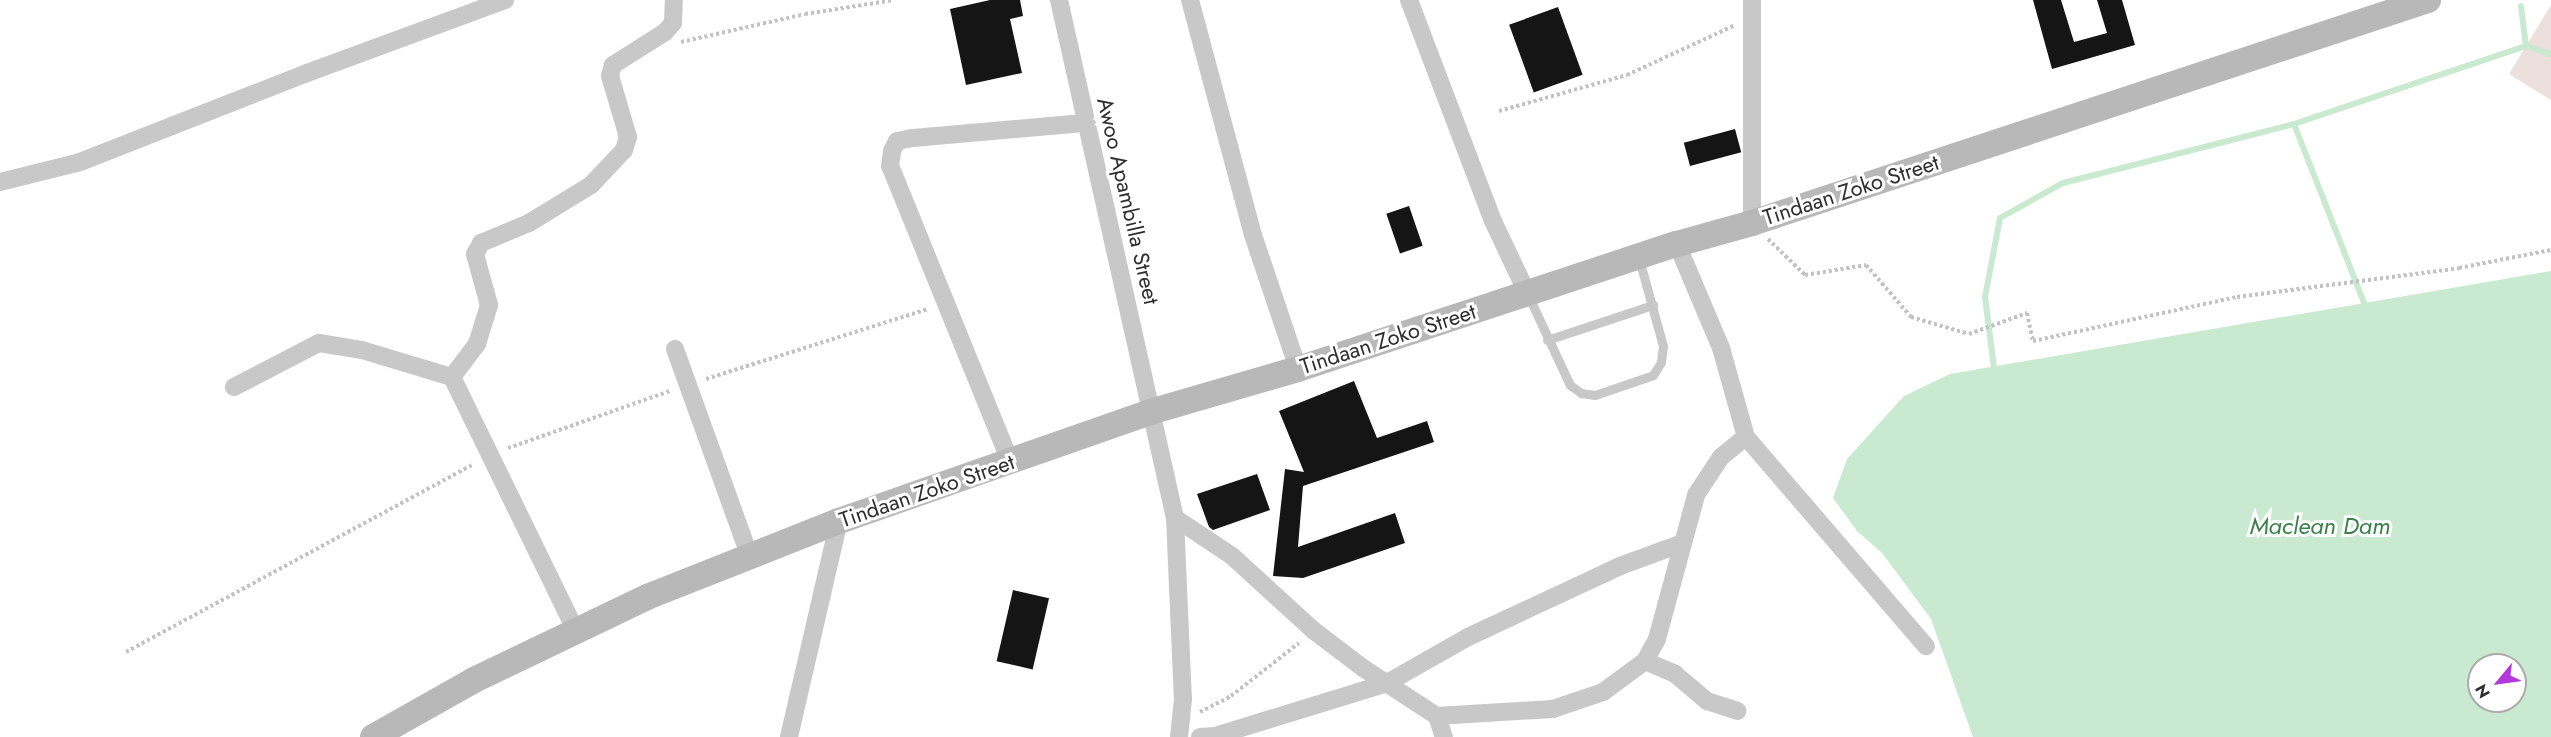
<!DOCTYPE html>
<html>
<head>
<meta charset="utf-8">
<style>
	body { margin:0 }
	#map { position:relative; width:2551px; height:737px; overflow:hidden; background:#fff; font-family:Jost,sans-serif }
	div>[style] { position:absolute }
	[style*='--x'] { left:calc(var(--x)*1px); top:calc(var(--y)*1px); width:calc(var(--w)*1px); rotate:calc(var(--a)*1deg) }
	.green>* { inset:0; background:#ebe0dc }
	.water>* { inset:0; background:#c9ead0 }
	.stream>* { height:6px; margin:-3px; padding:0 3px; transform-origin:3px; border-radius:3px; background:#c9ead0 }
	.building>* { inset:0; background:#151515; transform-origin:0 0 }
	.path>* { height:4px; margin-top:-2px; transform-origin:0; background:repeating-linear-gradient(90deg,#c2c2c2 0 3px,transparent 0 6px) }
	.lane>* { height:9px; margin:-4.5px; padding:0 4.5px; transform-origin:4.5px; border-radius:4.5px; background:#c8c8c8 }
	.street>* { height:18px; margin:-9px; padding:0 9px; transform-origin:9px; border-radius:9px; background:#c8c8c8 }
	.secondary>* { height:26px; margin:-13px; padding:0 13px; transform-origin:13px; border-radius:13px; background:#b8b8b8 }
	span { translate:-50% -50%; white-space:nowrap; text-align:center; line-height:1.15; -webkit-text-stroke:6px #fff; paint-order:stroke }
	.street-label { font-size:22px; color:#2e2e2e }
	.water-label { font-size:24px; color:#3a814a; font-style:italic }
	.north { position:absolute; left:2467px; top:653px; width:60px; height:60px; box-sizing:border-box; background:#fff; border:2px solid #ababab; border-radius:50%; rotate:241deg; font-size:16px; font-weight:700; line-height:24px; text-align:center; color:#2e2e2e }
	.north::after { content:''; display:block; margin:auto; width:21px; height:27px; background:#b437de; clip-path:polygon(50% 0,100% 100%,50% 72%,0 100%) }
</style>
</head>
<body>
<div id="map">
	<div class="green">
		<i style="clip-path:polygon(2551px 5px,2551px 100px,2509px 74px)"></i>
	</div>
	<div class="water">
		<i style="clip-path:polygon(evenodd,2551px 271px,2551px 737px,1973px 737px,1931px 619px,1882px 553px,1857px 531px,1833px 498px,1847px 459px,1904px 396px,1950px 374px,2551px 271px,2479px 665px,2515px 665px,2515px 701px,2479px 701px,2479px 665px)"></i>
	</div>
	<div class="stream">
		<i style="--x:2521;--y:6;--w:40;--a:82.9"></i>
		<i style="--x:2526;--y:46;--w:26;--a:18"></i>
		<i style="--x:2294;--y:124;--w:192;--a:68.6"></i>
		<i style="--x:1994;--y:368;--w:72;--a:-97.2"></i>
		<i style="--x:1985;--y:297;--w:80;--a:-79.2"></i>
		<i style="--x:2000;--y:218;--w:72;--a:-29.1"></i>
		<i style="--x:2063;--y:183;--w:238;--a:-14.3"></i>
		<i style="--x:2294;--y:124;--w:245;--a:-18.6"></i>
	</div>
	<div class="building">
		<i style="clip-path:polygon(990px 0,1020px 0,1023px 16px,1010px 19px,1022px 73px,966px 85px,950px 9px)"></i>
		<i style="clip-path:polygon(2033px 0,2061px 0,2074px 42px,2107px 33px,2097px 0,2122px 0,2135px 45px,2052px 69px)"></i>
		<i style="left:1558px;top:7px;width:72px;height:52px;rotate:70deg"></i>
		<i style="left:1735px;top:129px;width:24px;height:53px;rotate:75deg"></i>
		<i style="left:1409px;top:206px;width:42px;height:24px;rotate:71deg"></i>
		<i style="clip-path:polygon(1354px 381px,1377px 438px,1427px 421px,1434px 442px,1303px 486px,1298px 547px,1395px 513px,1405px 543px,1303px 578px,1273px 576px,1285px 469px,1304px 472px,1279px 411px)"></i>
		<i style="clip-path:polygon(1257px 474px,1270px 510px,1213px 530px,1209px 527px,1197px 494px)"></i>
		<i style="left:1013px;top:590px;width:37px;height:73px;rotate:13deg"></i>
	</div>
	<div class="path">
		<i style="--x:681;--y:42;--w:127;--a:-12.7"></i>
		<i style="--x:805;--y:14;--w:90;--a:-8.9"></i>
		<i style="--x:1499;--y:111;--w:133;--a:-15.7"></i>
		<i style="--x:1627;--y:75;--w:119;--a:-24.8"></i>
		<i style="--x:1768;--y:239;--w:52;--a:44.2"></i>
		<i style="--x:1805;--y:275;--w:62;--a:-9.3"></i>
		<i style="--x:1866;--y:265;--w:69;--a:49.1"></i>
		<i style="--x:1911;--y:317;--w:60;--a:16.3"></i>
		<i style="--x:1969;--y:334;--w:62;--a:-19.9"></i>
		<i style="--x:2027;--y:313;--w:29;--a:78"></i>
		<i style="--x:2033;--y:341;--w:209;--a:-12.2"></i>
		<i style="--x:2237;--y:297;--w:224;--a:-7.4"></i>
		<i style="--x:2459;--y:268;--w:94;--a:-11.1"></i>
		<i style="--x:706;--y:379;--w:233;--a:-17.5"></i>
		<i style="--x:508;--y:448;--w:172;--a:-19.4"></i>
		<i style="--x:126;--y:652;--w:396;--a:-28.4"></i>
		<i style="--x:1200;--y:712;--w:35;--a:-27"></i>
		<i style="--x:1231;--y:696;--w:86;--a:-37.9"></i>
	</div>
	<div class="lane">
		<i style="--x:1528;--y:295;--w:99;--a:65"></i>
		<i style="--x:1570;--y:385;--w:14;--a:36"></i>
		<i style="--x:1581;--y:393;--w:14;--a:8"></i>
		<i style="--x:1595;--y:395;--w:61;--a:-19"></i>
		<i style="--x:1653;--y:375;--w:15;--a:-58"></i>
		<i style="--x:1661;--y:362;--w:16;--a:-83"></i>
		<i style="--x:1663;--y:346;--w:90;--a:-105.4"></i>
		<i style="--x:1547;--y:340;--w:112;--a:-18.3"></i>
	</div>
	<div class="street">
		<i style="--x:1059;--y:0;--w:531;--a:77.38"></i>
		<i style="--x:1175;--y:518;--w:181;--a:87.5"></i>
		<i style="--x:1183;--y:699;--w:38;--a:96"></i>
		<i style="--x:1190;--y:0;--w:243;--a:75"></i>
		<i style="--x:1253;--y:235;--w:141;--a:71.4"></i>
		<i style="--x:1409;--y:0;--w:236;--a:69.2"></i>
		<i style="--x:1493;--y:221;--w:80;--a:64.7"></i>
		<i style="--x:0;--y:182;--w:82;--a:-14"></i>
		<i style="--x:80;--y:162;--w:244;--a:-21.4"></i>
		<i style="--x:307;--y:73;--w:211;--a:-20.2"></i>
		<i style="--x:1752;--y:223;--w:223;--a:-90"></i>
		<i style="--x:1677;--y:244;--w:113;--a:67.1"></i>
		<i style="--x:1721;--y:348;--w:92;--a:74.3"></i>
		<i style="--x:1746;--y:437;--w:276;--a:49.3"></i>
		<i style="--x:675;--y:349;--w:221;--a:70.2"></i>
		<i style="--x:452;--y:377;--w:41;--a:-52.9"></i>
		<i style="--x:477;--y:344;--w:41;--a:-72.9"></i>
		<i style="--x:489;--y:305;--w:53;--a:-105.4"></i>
		<i style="--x:475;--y:254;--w:13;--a:-61"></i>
		<i style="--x:481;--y:243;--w:52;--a:-22.6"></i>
		<i style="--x:529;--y:223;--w:73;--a:-31.5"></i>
		<i style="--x:591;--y:185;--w:48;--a:-46.7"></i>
		<i style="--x:624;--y:150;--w:14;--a:-73"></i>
		<i style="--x:628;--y:137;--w:64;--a:-106.4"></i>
		<i style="--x:610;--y:76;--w:11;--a:-75"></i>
		<i style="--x:613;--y:65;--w:62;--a:-32.4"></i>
		<i style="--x:665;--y:32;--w:12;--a:-48"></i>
		<i style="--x:673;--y:23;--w:23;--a:-88"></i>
		<i style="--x:234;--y:387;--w:96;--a:-27.4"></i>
		<i style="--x:319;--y:343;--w:44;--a:9.2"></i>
		<i style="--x:362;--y:350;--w:94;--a:16.7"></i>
		<i style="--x:452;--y:377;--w:283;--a:64"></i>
		<i style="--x:1010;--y:461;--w:318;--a:-112.1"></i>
		<i style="--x:890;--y:166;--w:15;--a:-82"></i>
		<i style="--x:892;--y:151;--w:11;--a:-63"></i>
		<i style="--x:897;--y:141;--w:16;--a:-11"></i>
		<i style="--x:913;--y:138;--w:174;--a:-5"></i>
		<i style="--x:1175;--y:518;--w:69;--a:33.7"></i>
		<i style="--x:1232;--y:556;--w:110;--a:42.4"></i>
		<i style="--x:1313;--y:630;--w:63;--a:37.2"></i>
		<i style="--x:1363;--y:668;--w:88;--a:33"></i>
		<i style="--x:1437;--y:716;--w:116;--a:-3.5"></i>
		<i style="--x:1553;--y:709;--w:53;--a:-18.8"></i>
		<i style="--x:1603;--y:692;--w:52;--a:-36.4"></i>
		<i style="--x:1645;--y:661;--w:33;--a:23"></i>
		<i style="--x:1675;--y:674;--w:42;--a:40.2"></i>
		<i style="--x:1707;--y:701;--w:32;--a:18"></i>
		<i style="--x:1645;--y:661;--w:25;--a:-61"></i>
		<i style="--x:1657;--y:639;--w:149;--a:-74.8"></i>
		<i style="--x:1696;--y:495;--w:45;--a:-56.7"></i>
		<i style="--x:1721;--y:457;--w:32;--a:-39"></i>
		<i style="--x:1437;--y:716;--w:22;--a:72"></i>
		<i style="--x:789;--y:737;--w:222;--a:-77"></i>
		<i style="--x:1200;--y:737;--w:15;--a:-4"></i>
		<i style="--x:1215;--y:736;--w:180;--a:-17.1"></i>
		<i style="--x:1387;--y:683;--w:93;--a:-29.6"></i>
		<i style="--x:1468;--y:637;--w:168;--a:-25"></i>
		<i style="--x:1620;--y:566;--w:67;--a:-20.1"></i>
	</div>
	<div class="secondary">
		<i style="--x:373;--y:737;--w:116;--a:-29.4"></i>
		<i style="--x:474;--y:680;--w:192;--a:-25.6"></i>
		<i style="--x:647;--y:597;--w:206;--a:-21.6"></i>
		<i style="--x:839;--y:521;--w:330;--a:-19.3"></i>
		<i style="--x:1150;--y:412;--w:154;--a:-16.2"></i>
		<i style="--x:1298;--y:369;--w:399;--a:-18.3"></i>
		<i style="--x:1677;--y:244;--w:78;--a:-15.6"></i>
		<i style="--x:1752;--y:223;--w:712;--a:-18.26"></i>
	</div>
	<div class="street-label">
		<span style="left:1851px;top:190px;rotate:-18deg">Tindaan Zoko Street</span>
		<span style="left:1128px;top:201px;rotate:77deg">Awoo Apambilla Street</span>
		<span style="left:1388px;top:339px;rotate:-18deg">Tindaan Zoko Street</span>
		<span style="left:927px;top:491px;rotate:-19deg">Tindaan Zoko Street</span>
	</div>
	<div class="water-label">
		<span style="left:2320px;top:526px">Maclean Dam</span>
	</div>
	<div class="north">N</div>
</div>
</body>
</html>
